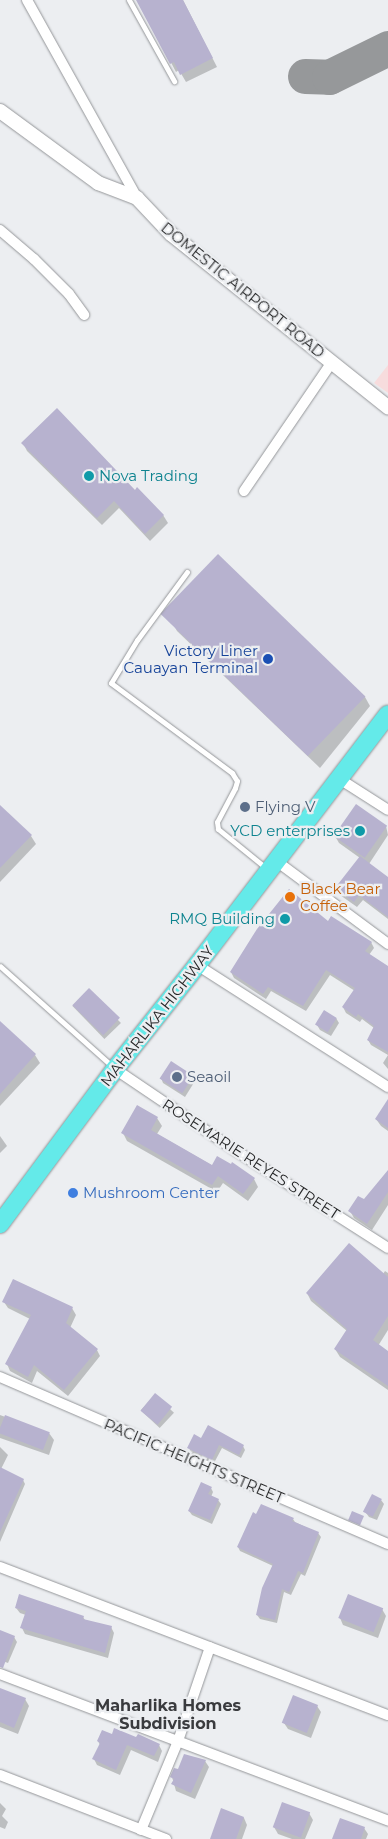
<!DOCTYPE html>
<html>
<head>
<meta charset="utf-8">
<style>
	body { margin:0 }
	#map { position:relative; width:388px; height:1839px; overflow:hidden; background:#eceef1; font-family:Montserrat,sans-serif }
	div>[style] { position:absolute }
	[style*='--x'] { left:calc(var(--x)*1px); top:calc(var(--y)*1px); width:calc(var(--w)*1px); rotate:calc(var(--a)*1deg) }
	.industrial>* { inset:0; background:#f7dcdd }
	.shadow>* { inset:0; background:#0003; transform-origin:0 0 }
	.taxiway>* { height:35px; margin:-17.5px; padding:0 17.5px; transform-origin:17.5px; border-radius:17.5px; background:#96989a }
	.building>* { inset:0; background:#b7b2cf; transform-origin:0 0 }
	.roads { filter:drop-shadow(0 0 1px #949699) drop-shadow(0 0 1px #949699) }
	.lane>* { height:5px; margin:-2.5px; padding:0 2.5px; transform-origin:2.5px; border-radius:2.5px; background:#fff }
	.street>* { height:10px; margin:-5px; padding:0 5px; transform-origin:5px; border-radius:5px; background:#fff }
	.secondary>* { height:14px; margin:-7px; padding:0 7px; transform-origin:7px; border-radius:7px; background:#fff }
	.highway>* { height:18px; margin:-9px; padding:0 9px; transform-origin:9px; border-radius:9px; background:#64eae9 }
	.dots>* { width:14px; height:14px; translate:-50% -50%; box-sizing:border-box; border:2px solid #eceef1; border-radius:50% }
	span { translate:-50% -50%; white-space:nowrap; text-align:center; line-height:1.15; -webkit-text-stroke:4.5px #eceef1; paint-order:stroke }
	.street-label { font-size:15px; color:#262728 }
	.culture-label { font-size:15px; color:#0d838f }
	.left { translate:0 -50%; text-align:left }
	.right { translate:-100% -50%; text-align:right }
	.transit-label { font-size:15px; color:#164399 }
	.service-label { font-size:15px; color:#4e5e75 }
	.food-label { font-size:15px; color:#c56008 }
	.shop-label { font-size:15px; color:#366cbe }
	.neighbourhood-label { font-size:16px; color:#3a3b3e; font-weight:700 }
</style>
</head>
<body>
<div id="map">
	<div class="industrial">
		<i style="clip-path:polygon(388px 365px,388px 393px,374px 383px)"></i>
	</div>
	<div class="shadow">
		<i style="clip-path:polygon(138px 0,183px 0,217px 67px,186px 82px,179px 70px,176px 72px)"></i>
		<i style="clip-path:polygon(23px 443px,135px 492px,163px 515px,168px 523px,150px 541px,119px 508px,102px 525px,27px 451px)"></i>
		<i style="clip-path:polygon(172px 622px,365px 697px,370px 706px,320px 768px,177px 631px)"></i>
		<i style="clip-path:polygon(0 807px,31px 836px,36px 844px,0 882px)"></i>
		<i style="clip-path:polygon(386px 826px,388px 835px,369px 864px,388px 878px,388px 919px,363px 900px,357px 907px,340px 895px,337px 888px,360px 858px,339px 843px,335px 836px)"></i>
		<i style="clip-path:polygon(329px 922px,371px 942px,374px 948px,369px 955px,388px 968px,388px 1069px,383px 1063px,388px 1055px,371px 1045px,368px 1040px,374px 1028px,362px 1019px,360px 1022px,346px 1013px,343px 1007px,355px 991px,330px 975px,306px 1011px,271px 991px,266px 999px,234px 978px,231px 972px)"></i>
		<i style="left:89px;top:990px;width:46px;height:23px;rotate:46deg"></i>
		<i style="clip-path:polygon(336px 1018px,339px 1023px,331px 1036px,320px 1030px,317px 1025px)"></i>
		<i style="clip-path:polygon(0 1023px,35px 1055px,40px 1063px,0 1106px)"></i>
		<i style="clip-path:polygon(193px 1077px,195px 1081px,185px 1097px,163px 1083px,161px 1078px)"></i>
		<i style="clip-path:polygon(388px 1103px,388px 1131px,381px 1126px,376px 1119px)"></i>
		<i style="clip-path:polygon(157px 1118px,162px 1126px,157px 1134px,213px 1166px,254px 1179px,258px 1187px,248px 1201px,223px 1183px,217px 1192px,127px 1141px,123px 1133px)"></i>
		<i style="clip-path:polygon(0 1136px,7px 1146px,0 1153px)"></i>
		<i style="clip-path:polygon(388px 1172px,388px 1205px,372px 1230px,354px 1218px,350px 1211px,364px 1201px)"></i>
		<i style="clip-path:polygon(385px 1271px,388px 1273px,388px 1330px,378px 1346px,388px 1352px,388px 1390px,340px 1357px,335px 1349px,347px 1331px,311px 1301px,307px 1293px,383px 1274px)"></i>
		<i style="clip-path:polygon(4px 1302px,72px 1308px,76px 1315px,70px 1328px,97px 1350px,100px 1356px,68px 1396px,37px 1371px,32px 1383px,10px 1371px,7px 1364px,30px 1319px,8px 1308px)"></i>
		<i style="left:155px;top:1395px;width:26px;height:21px;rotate:43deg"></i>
		<i style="clip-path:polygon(0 1415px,49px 1433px,54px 1440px,49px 1455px,0 1438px)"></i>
		<i style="clip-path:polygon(202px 1440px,243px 1446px,245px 1450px,241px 1458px,222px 1448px,214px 1463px,191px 1452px,189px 1448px)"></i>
		<i style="clip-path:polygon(0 1447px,8px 1455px,1px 1469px,23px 1480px,25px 1484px,0 1542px)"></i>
		<i style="clip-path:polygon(211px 1488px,213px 1492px,211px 1497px,218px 1500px,221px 1504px,212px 1524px,192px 1515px,189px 1511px)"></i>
		<i style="clip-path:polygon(381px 1500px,384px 1504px,377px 1520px,369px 1517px,366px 1513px)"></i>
		<i style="clip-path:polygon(256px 1515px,293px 1519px,295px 1522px,318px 1533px,321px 1537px,305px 1576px,301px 1574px,291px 1595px,284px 1592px,277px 1623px,260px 1619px,257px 1615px,273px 1566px,240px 1551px,238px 1547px)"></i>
		<i style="clip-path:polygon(16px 1608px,83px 1617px,85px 1620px,111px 1627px,114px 1633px,108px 1658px,25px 1634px,22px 1628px,26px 1615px,20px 1613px)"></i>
		<i style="clip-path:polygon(382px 1609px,386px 1616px,378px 1638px,343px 1625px,340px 1618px)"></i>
		<i style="clip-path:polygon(0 1632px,14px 1637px,17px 1642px,8px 1663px,0 1660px)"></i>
		<i style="clip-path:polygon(0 1689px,25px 1699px,29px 1706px,18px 1734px,0 1727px)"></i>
		<i style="clip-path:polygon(317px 1706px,321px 1712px,311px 1738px,288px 1729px,284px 1723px)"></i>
		<i style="clip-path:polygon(112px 1736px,159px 1745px,162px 1751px,158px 1762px,131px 1750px,120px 1775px,97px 1765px,94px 1759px,100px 1745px,98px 1741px)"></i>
		<i style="clip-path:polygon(205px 1761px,209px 1767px,195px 1799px,176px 1791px,172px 1777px,178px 1771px)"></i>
		<i style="clip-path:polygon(0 1803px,6px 1809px,2px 1816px,8px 1822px,5px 1829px,0 1827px)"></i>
		<i style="clip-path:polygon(222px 1810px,244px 1818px,247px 1825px,242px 1839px,212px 1839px)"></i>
		<i style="clip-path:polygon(309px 1813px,313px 1820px,305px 1839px,292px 1839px,278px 1834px,274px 1827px)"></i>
		<i style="clip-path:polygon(364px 1828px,368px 1834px,366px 1839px,334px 1839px)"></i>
	</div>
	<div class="taxiway">
		<i style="--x:305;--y:76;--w:24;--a:2"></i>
		<i style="--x:329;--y:77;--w:66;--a:-26.2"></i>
	</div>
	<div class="building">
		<i style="clip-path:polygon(136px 0,183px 0,213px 58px,180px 75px,174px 62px,170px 64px)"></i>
		<i style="clip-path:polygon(57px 408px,135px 490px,137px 487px,164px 515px,145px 534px,114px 501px,97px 518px,21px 443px)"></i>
		<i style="left:218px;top:554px;width:205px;height:83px;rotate:44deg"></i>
		<i style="left:356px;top:804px;width:38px;height:39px;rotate:35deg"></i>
		<i style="clip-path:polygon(0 805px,32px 835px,0 868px)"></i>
		<i style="clip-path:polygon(360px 856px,388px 877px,388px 917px,359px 895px,354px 902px,335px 888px)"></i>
		<i style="clip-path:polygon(289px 889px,328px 921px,331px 916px,372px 942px,365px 951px,388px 966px,388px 1052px,367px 1040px,374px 1026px,358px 1014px,356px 1017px,342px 1007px,355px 988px,326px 970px,303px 1006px,268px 987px,263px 994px,230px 972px,257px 929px)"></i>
		<i style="left:89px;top:988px;width:43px;height:24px;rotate:44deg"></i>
		<i style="left:324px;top:1010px;width:15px;height:17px;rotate:32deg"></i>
		<i style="clip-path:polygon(0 1021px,36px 1054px,0 1094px)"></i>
		<i style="left:171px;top:1061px;width:27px;height:21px;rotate:33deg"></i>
		<i style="clip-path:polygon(388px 1099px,388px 1128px,375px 1119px)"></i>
		<i style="clip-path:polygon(137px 1105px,158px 1117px,151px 1130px,212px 1165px,217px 1156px,231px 1164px,232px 1162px,255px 1178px,243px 1194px,218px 1176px,212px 1185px,121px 1133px)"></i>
		<i style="clip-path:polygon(388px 1170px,388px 1192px,367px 1224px,348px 1211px,358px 1196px,364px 1199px)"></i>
		<i style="clip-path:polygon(349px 1243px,388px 1277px,388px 1316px,373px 1340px,388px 1351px,388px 1386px,334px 1349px,347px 1329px,306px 1293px)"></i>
		<i style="clip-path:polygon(13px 1279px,73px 1307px,66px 1323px,98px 1349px,64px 1390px,34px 1365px,28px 1377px,5px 1364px,31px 1315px,2px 1302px)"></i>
		<i style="left:155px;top:1393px;width:22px;height:23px;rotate:39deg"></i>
		<i style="left:5px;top:1415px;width:48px;height:19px;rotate:21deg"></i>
		<i style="clip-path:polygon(208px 1425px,244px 1445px,239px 1455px,219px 1445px,212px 1460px,187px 1448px,194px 1434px,201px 1438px)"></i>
		<i style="clip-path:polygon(0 1467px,24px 1479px,0 1532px)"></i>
		<i style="clip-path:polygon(201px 1482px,212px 1487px,208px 1494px,219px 1499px,210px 1520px,188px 1511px)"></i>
		<i style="left:372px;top:1494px;width:11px;height:20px;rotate:27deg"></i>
		<i style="clip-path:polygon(261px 1504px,294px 1518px,292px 1521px,319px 1532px,303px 1573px,298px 1571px,289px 1592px,282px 1589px,275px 1620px,256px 1615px,262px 1588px,273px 1564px,237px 1547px,253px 1512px,256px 1514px)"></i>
		<i style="left:352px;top:1511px;width:13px;height:10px;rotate:23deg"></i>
		<i style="clip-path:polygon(19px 1594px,84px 1616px,83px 1619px,112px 1626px,105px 1653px,20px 1628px,26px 1611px,15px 1608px)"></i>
		<i style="left:348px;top:1594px;width:38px;height:26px;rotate:22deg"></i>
		<i style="clip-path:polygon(0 1630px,15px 1636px,3px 1668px,0 1667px)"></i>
		<i style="clip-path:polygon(0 1688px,26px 1698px,14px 1728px,0 1722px)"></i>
		<i style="left:293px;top:1695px;width:27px;height:30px;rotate:22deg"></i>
		<i style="clip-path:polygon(114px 1728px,136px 1737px,138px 1734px,160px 1744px,154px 1756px,127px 1745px,116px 1770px,92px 1759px,100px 1743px,97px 1741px,102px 1730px,112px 1734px)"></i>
		<i style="clip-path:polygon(184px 1754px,206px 1760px,191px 1793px,171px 1784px,174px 1779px,170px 1777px,174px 1768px,178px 1769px)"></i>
		<i style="left:282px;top:1802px;width:30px;height:27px;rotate:20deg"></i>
		<i style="clip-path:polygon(221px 1808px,244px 1817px,236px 1839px,210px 1839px)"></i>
		<i style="clip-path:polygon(340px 1818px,365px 1827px,361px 1839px,332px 1839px)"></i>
	</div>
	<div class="roads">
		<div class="lane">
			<i style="--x:129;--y:0;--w:93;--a:60.9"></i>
			<i style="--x:187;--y:572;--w:84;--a:126.3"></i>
			<i style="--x:137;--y:640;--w:50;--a:121.2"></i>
			<i style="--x:111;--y:683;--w:151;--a:36.6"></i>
			<i style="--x:232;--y:773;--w:9;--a:58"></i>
			<i style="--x:237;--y:781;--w:7;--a:106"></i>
			<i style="--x:235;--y:788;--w:38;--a:118"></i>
			<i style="--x:217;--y:822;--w:7;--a:82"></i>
			<i style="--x:218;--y:829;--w:62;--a:39.1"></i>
			<i style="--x:0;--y:966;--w:152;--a:41.8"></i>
		</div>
		<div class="street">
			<i style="--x:27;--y:0;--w:227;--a:60.9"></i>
			<i style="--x:0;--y:230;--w:45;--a:40.5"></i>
			<i style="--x:34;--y:259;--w:49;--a:45"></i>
			<i style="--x:69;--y:294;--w:26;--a:54"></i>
			<i style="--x:244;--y:491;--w:156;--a:-55.7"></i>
			<i style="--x:338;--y:778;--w:59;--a:32.6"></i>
			<i style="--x:275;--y:860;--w:141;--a:36.6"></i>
			<i style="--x:197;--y:965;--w:227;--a:32.6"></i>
			<i style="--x:115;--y:1069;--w:143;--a:34.1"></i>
			<i style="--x:233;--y:1149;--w:184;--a:32.6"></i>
			<i style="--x:0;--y:1377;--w:422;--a:23.3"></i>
			<i style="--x:0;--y:1567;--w:415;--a:20.9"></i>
			<i style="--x:0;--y:1674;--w:415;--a:20.7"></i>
			<i style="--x:0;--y:1775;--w:178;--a:21.1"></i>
			<i style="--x:141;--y:1830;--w:96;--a:-67.4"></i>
			<i style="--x:178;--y:1741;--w:99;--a:-71.2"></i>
		</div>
		<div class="secondary">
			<i style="--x:0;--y:111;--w:122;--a:36.3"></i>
			<i style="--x:98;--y:183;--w:42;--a:21"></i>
			<i style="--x:137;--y:198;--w:50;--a:46.6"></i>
			<i style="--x:171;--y:234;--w:278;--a:38.6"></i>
		</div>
		<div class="highway">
			<i style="--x:0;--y:1224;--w:193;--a:-53.4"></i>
			<i style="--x:115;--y:1069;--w:132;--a:-51.7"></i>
			<i style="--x:197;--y:965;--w:315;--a:-52.7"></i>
		</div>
	</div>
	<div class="dots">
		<i style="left:89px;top:476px;background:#0f9aa8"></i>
		<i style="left:268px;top:659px;background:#1a4fb4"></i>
		<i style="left:245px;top:807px;background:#5c6f8a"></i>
		<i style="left:360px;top:831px;background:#0f9aa8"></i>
		<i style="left:290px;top:897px;background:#e8710a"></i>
		<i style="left:285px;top:919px;background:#0f9aa8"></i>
		<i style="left:177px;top:1077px;background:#5c6f8a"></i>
		<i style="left:73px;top:1193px;background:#3f7fe0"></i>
	</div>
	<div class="street-label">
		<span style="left:243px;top:290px;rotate:39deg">DOMESTIC AIRPORT ROAD</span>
		<span style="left:157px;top:1016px;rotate:-52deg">MAHARLIKA HIGHWAY</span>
		<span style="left:251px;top:1159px;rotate:33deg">ROSEMARIE REYES STREET</span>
		<span style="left:194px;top:1461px;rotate:23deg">PACIFIC HEIGHTS STREET</span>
	</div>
	<div class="culture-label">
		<span class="left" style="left:99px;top:476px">Nova Trading</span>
		<span class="right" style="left:350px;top:831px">YCD enterprises</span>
		<span class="right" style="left:275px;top:919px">RMQ Building</span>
	</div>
	<div class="transit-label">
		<span class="right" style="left:258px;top:659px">Victory Liner<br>Cauayan Terminal</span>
	</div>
	<div class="service-label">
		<span class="left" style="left:255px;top:807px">Flying V</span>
		<span class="left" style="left:187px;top:1077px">Seaoil</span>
	</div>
	<div class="food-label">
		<span class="left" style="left:300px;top:897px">Black Bear<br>Coffee</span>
	</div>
	<div class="shop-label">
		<span class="left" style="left:83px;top:1193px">Mushroom Center</span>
	</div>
	<div class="neighbourhood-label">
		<span style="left:168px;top:1715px">Maharlika Homes<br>Subdivision</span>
	</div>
</div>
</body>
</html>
